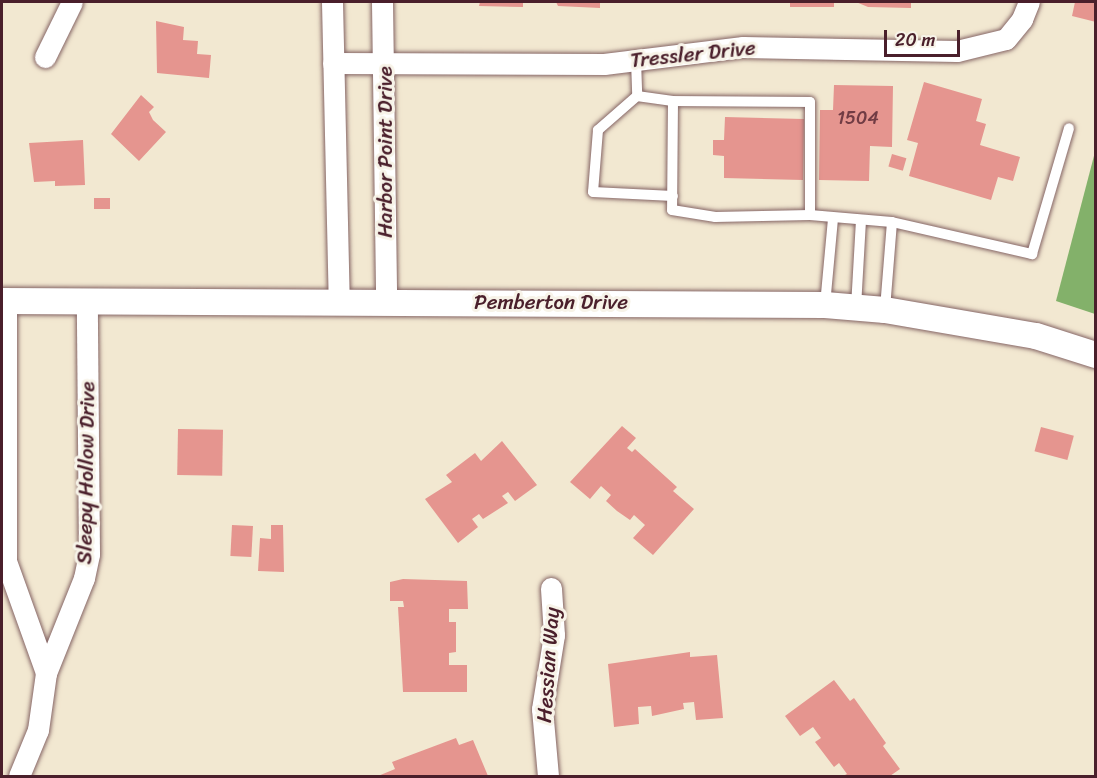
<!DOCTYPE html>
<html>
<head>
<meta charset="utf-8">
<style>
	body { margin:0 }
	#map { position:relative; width:1097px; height:778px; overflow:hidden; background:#f2e8d1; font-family:Sriracha,sans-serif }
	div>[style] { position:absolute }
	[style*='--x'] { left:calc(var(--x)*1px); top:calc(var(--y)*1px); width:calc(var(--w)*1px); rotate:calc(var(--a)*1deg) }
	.forest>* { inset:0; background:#83b16a }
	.building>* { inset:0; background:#e5958f; transform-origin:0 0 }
	.roads { filter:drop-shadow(0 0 2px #856565) drop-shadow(0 0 2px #856565) }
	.service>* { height:10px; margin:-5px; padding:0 5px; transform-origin:5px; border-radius:5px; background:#fff }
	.minor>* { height:21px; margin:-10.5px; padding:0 10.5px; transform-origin:10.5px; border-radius:10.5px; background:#fff }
	.tertiary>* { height:26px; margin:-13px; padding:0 13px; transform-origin:13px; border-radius:13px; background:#fff }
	span { translate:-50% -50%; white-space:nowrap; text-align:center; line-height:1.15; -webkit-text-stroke:6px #f7f3e8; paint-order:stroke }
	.number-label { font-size:18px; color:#713c44 }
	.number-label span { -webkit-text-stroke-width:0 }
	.street-label { font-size:21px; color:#4a1f2b }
	.frame { position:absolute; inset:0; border:3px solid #4a1f2b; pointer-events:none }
	.scale { position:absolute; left:884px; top:30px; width:76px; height:27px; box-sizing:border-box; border:3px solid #4a1f2b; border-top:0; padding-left:8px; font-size:18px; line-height:21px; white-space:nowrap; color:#4a1f2b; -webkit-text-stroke:4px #f7f3e8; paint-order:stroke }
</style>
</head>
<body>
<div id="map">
	<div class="forest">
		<i style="clip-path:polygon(1095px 152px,1096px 314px,1095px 314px,1056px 301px)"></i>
	</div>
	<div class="building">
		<i style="clip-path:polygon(480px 2px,523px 2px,523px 7px,479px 6px)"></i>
		<i style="clip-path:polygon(556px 2px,600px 2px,600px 8px,558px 6px)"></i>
		<i style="left:790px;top:2px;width:44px;height:5px"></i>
		<i style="clip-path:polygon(856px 2px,911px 2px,911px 8px,868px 7px)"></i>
		<i style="clip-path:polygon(1075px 2px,1096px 2px,1096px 22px,1072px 16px)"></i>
		<i style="clip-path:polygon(156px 21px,184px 27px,183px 40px,198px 41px,197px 54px,211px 55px,209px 78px,157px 73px)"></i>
		<i style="clip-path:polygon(924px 82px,982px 99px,976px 121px,986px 124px,980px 145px,1020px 157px,1013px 181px,998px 177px,991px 200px,909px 176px,918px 143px,907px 140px)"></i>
		<i style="clip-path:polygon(834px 85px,893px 86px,892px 147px,870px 146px,869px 181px,819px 180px,820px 110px,833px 110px)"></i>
		<i style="clip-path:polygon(141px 95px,154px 107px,149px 112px,153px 120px,166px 132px,139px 161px,111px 134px)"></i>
		<i style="clip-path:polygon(725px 117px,804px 119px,803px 180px,724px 178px,724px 156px,713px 155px,713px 140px,724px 140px)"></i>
		<i style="clip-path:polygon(83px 140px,85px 185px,55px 186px,55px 181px,34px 182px,29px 143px)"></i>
		<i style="left:892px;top:154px;width:15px;height:13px;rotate:16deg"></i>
		<i style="left:94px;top:198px;width:16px;height:11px"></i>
		<i style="clip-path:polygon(622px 426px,636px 438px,627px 448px,632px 452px,635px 449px,677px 487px,673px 491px,694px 509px,653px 555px,633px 538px,645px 525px,634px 515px,630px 520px,617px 511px,606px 501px,611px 495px,601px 486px,590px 499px,570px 482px)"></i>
		<i style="left:1041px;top:427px;width:34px;height:25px;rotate:15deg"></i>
		<i style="left:178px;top:429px;width:45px;height:46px;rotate:1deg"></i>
		<i style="clip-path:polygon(502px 441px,537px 485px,515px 501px,508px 492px,502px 496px,508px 503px,483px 519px,479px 514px,472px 519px,478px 527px,458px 543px,425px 499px,452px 482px,446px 475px,475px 453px,481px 461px)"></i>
		<i style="left:232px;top:525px;width:21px;height:31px;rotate:3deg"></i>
		<i style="clip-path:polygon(271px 525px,283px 525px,284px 572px,258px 571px,260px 538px,271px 539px)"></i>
		<i style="clip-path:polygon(403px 579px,467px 581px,468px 609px,449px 609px,449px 622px,456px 622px,456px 652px,449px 653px,449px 665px,467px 665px,467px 692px,403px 692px,398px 607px,404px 607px,403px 601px,390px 601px,390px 582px)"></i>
		<i style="clip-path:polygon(690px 652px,690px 657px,717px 655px,723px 718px,696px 720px,694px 702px,683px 703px,684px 709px,652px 716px,651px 706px,638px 707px,639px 724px,614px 727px,608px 664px)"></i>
		<i style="clip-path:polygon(834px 680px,850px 701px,854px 698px,886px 743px,883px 746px,900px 769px,890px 776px,843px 776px,847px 774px,839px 763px,834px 767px,815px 742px,821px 738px,813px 727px,800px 736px,785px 716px)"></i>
		<i style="clip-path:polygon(456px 738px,459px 745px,473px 740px,488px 776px,378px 776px,395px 769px,392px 762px)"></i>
	</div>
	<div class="roads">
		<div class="service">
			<i style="--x:636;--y:60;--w:36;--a:88"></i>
			<i style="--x:637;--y:96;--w:52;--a:138.9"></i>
			<i style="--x:598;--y:130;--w:62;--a:94.6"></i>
			<i style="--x:593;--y:192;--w:80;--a:2.9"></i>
			<i style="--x:637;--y:96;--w:36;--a:8"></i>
			<i style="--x:810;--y:215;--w:113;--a:-90"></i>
			<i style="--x:810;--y:102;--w:137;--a:-179.6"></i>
			<i style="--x:673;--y:101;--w:109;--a:90.5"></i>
			<i style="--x:672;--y:210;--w:44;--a:9.2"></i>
			<i style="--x:715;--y:217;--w:95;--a:-1.2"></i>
			<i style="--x:810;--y:215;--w:82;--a:4.9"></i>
			<i style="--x:892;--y:222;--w:144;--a:12.9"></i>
			<i style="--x:1032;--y:254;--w:131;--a:-73.6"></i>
			<i style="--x:825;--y:305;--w:87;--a:-84.7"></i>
			<i style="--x:856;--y:307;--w:86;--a:-86.7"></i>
			<i style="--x:885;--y:309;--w:87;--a:-85.4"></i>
		</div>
		<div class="minor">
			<i style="--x:332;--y:2;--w:299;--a:88.7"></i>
			<i style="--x:382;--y:2;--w:300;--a:89.2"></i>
			<i style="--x:45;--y:57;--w:61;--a:-63.9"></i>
			<i style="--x:333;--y:63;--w:271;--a:0.2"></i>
			<i style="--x:604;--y:64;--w:140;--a:-7"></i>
			<i style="--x:743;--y:47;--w:214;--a:1.1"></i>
			<i style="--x:957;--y:51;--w:50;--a:-13.8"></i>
			<i style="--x:1006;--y:39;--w:26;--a:-51"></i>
			<i style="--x:1022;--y:19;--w:18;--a:-68"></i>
			<i style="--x:6;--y:301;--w:260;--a:90"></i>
			<i style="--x:6;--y:561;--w:119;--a:70.3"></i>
			<i style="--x:46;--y:673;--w:102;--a:-68.2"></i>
			<i style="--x:84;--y:578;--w:25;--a:-78"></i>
			<i style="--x:89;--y:554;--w:252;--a:-90.5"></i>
			<i style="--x:19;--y:776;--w:50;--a:-67.6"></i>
			<i style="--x:38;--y:730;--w:58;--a:-82"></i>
			<i style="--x:548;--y:776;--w:67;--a:-95.1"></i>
			<i style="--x:542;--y:709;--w:75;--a:-80.8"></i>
			<i style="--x:554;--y:635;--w:47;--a:-93.7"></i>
		</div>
		<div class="tertiary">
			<i style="--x:2;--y:301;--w:823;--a:0.28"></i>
			<i style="--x:825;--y:305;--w:60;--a:4.8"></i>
			<i style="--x:885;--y:310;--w:153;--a:9.8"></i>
			<i style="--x:1036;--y:336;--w:63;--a:17.6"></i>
		</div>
	</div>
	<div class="number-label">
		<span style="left:858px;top:118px">1504</span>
	</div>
	<div class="street-label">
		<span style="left:693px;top:54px;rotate:-6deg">Tressler Drive</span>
		<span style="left:385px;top:152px;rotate:-90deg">Harbor Point Drive</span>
		<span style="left:551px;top:302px">Pemberton Drive</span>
		<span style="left:86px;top:473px;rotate:-89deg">Sleepy Hollow Drive</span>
		<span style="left:548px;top:665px;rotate:-86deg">Hessian Way</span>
	</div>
	<div class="frame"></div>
	<div class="scale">20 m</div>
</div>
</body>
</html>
